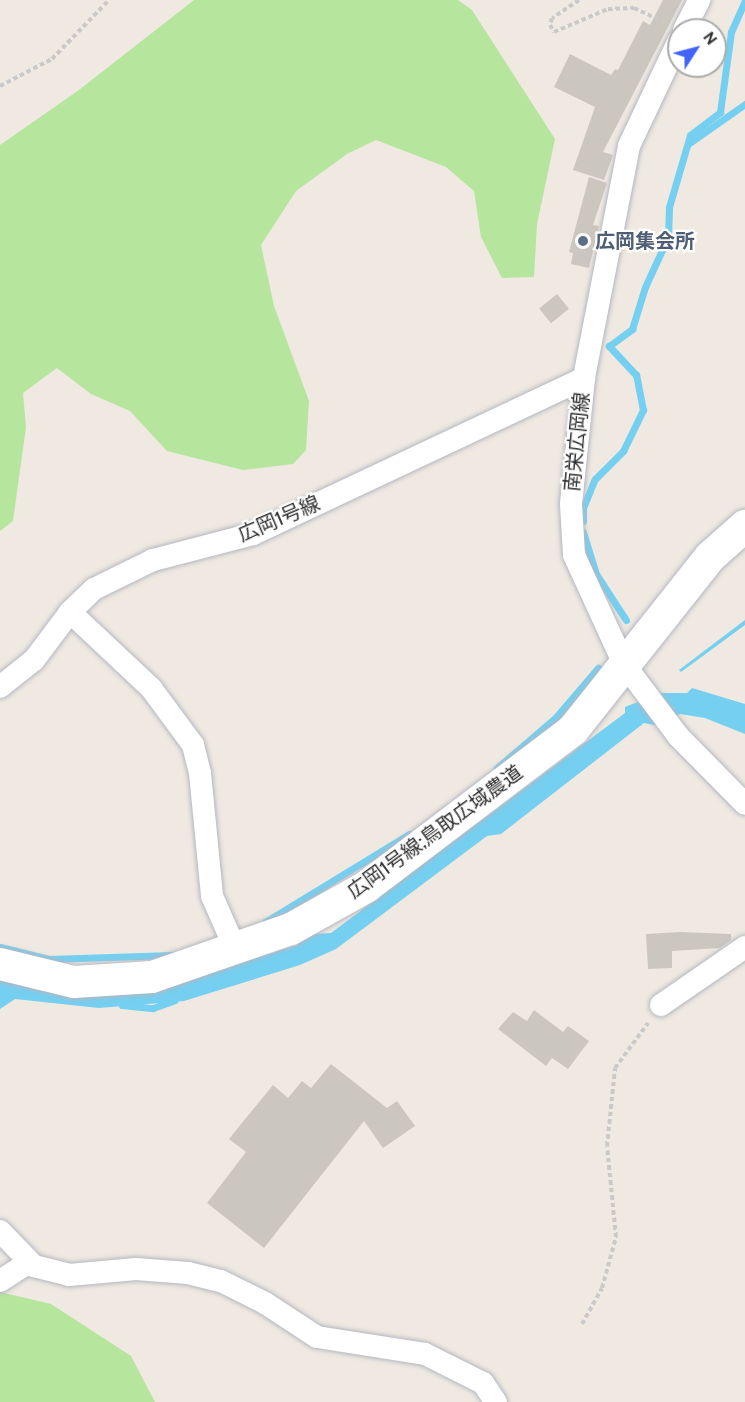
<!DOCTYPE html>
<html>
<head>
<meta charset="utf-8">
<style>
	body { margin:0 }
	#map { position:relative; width:745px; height:1402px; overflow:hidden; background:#efe9e1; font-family:Cabin,"Noto Sans JP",sans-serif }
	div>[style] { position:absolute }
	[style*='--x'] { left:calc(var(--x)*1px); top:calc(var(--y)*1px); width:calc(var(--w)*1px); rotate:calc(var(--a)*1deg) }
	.green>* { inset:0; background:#b6e59e }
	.water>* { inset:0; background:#75cff0 }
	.stream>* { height:7px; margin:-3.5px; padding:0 3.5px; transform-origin:3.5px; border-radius:3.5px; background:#75cff0 }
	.building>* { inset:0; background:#cbc7bf; transform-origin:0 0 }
	.path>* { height:4px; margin-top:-2px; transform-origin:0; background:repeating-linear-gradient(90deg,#c9c9c9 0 4.5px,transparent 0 7.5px) }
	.roads { filter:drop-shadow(0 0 2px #b4b7c1) drop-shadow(0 0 2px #b4b7c1) }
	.street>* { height:22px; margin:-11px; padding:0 11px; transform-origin:11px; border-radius:11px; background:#fff }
	.secondary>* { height:32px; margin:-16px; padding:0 16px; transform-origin:16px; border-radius:16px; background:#fff }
	.dots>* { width:16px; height:16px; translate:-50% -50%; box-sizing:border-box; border:3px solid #fff; border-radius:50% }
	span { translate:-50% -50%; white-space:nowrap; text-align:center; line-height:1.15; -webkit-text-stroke:4.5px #fff; paint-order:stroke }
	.service-label { font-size:20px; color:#4e5e75; font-weight:700 }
	.left { translate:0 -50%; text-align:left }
	.street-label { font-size:20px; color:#2e2e2e }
	.north { position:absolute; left:667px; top:18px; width:60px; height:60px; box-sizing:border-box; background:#fff; border:2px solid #ababab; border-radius:50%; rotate:54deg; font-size:16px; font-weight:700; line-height:24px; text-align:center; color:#2e2e2e }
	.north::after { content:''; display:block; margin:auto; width:21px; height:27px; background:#4264fb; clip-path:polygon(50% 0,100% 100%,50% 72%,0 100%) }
</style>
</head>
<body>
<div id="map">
	<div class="green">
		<i style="clip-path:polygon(194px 0,458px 0,472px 10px,555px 139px,537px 224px,534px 277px,502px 278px,481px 237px,474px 191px,446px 167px,376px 140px,347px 154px,296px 191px,261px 245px,274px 306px,309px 401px,306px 450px,293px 464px,243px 470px,167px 451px,130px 411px,91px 394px,57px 368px,23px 393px,26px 427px,13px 521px,0 531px,0 145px,79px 90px)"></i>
		<i style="clip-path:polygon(0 1292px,51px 1304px,131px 1356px,155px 1402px,0 1402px)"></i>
	</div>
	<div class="water">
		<i style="clip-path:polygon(745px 620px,745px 625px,681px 672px,679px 670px)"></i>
		<i style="clip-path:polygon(692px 688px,745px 704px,745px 734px,705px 718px,680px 714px,654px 725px,644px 723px,501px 834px,487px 836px,336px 949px,300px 965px,184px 1001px,99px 1008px,15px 999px,0 1009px,0 976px,36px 990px,69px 989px,209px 973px,297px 945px,297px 941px,313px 934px,331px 933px,625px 713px,625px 707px,660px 693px,687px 693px)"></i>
	</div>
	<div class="stream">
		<i style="--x:688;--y:144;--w:70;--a:-35.1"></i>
		<i style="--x:583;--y:521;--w:13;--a:-90"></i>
		<i style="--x:583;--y:508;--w:31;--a:-68"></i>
		<i style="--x:595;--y:479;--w:40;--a:-45"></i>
		<i style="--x:623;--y:451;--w:46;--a:-64"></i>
		<i style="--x:643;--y:410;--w:36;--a:-101"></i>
		<i style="--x:636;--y:375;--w:40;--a:-133"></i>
		<i style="--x:609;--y:346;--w:29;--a:-36"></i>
		<i style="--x:632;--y:329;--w:44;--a:-72.8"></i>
		<i style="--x:645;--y:287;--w:55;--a:-65.3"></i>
		<i style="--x:668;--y:237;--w:30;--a:-88"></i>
		<i style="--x:669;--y:207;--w:75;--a:-73.7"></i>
		<i style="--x:690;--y:135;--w:38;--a:-37"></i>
		<i style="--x:720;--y:112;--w:81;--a:-82.2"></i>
		<i style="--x:731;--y:32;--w:34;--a:-66"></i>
		<i style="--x:583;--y:532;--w:44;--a:72.8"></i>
		<i style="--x:596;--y:574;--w:55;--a:56.9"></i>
		<i style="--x:497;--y:768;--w:78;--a:-40.8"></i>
		<i style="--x:556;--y:717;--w:65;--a:-49.4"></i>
		<i style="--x:265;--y:922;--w:169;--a:-31.4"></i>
		<i style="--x:0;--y:947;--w:50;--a:13.8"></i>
		<i style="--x:49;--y:959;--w:124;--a:-1.8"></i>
		<i style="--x:122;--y:1005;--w:31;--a:6"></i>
		<i style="--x:153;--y:1008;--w:23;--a:-20"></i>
	</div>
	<div class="building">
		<i style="clip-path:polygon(663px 0,682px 0,603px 152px,613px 155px,604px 180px,573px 170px,595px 107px,554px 87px,570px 54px,611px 75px,615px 69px,618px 70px,643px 21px,650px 25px)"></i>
		<i style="clip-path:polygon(589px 177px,607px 183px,593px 225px,599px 226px,589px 268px,571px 264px,573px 253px,569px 252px)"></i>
		<i style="left:557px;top:294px;width:19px;height:23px;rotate:51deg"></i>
		<i style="clip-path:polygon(680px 932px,731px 934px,731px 940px,720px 948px,672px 951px,672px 968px,648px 969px,646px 934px)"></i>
		<i style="clip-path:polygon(534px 1010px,563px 1032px,568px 1026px,589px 1041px,568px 1069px,552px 1058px,546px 1066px,498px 1029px,513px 1012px,527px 1021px)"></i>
		<i style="clip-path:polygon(331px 1064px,387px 1108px,397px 1101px,415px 1126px,383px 1148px,364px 1121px,264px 1248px,207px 1203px,246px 1152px,229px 1139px,273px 1085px,288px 1098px,302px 1081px,311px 1088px)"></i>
	</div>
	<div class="path">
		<i style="--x:579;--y:0;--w:32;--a:146"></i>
		<i style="--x:552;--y:18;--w:7;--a:106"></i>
		<i style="--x:550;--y:25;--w:8;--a:60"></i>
		<i style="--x:554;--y:32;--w:59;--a:-23.1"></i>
		<i style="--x:608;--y:9;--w:26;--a:-2"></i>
		<i style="--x:634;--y:8;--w:33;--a:25"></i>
		<i style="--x:0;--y:86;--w:59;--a:-27.4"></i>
		<i style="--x:52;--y:59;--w:82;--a:-46"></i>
		<i style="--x:582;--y:1324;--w:41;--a:-60.9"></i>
		<i style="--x:602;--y:1288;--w:53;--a:-74.6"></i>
		<i style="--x:616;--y:1237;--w:91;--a:-95.6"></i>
		<i style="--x:607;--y:1146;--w:78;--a:-84.1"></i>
		<i style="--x:615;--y:1068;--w:56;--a:-53.7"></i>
	</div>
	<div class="roads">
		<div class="street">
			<i style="--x:684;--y:30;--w:34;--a:-63"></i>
			<i style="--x:679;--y:40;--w:117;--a:115.3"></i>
			<i style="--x:629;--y:146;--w:236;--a:101"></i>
			<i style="--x:584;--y:378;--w:127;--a:95.9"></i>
			<i style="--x:571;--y:504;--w:51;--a:86.6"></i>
			<i style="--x:574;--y:555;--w:120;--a:65.4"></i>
			<i style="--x:624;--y:664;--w:90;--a:53.1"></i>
			<i style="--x:678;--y:736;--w:95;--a:45.4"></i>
			<i style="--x:70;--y:612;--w:111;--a:43.2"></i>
			<i style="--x:151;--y:688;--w:71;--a:53.6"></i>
			<i style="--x:193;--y:745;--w:29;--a:76"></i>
			<i style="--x:200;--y:773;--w:124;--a:84.4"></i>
			<i style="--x:212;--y:896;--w:55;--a:66.3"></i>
			<i style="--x:0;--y:687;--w:43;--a:-38.5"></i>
			<i style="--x:34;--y:660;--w:60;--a:-53.1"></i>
			<i style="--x:70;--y:612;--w:33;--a:-44"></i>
			<i style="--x:94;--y:589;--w:66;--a:-26.2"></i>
			<i style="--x:153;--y:560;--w:103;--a:-14.6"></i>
			<i style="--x:253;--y:534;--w:366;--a:-25.2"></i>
			<i style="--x:661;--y:1005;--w:102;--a:-34.6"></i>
			<i style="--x:0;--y:1231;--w:49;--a:45.8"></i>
			<i style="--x:34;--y:1266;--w:36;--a:14"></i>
			<i style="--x:69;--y:1275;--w:67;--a:-5.1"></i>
			<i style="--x:136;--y:1269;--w:52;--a:4.4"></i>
			<i style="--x:188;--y:1273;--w:34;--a:14"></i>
			<i style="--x:221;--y:1281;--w:49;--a:26.6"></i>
			<i style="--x:265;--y:1303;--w:62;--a:33.2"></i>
			<i style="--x:317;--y:1337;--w:109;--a:8.9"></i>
			<i style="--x:425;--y:1354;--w:65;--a:26.6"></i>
			<i style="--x:483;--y:1383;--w:23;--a:56"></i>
			<i style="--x:0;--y:1281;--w:35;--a:-33"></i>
		</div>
		<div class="secondary">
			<i style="--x:0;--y:964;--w:76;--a:13.7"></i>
			<i style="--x:74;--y:982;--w:78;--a:-3.7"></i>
			<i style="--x:152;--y:977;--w:147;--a:-19.1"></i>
			<i style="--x:291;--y:929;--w:86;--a:-29.2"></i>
			<i style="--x:366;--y:887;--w:260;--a:-37.2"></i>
			<i style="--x:573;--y:730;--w:221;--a:-51.6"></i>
			<i style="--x:710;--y:557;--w:47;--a:-41.5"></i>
		</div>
	</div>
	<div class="dots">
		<i style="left:583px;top:241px;background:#5c6f8a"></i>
	</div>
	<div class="service-label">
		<span class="left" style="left:595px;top:241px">広岡集会所</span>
	</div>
	<div class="street-label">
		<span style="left:577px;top:442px;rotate:-84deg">南栄広岡線</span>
		<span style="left:279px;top:519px;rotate:-23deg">広岡1号線</span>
		<span style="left:435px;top:832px;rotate:-36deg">広岡1号線;鳥取広域農道</span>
	</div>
	<div class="north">N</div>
</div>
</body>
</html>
